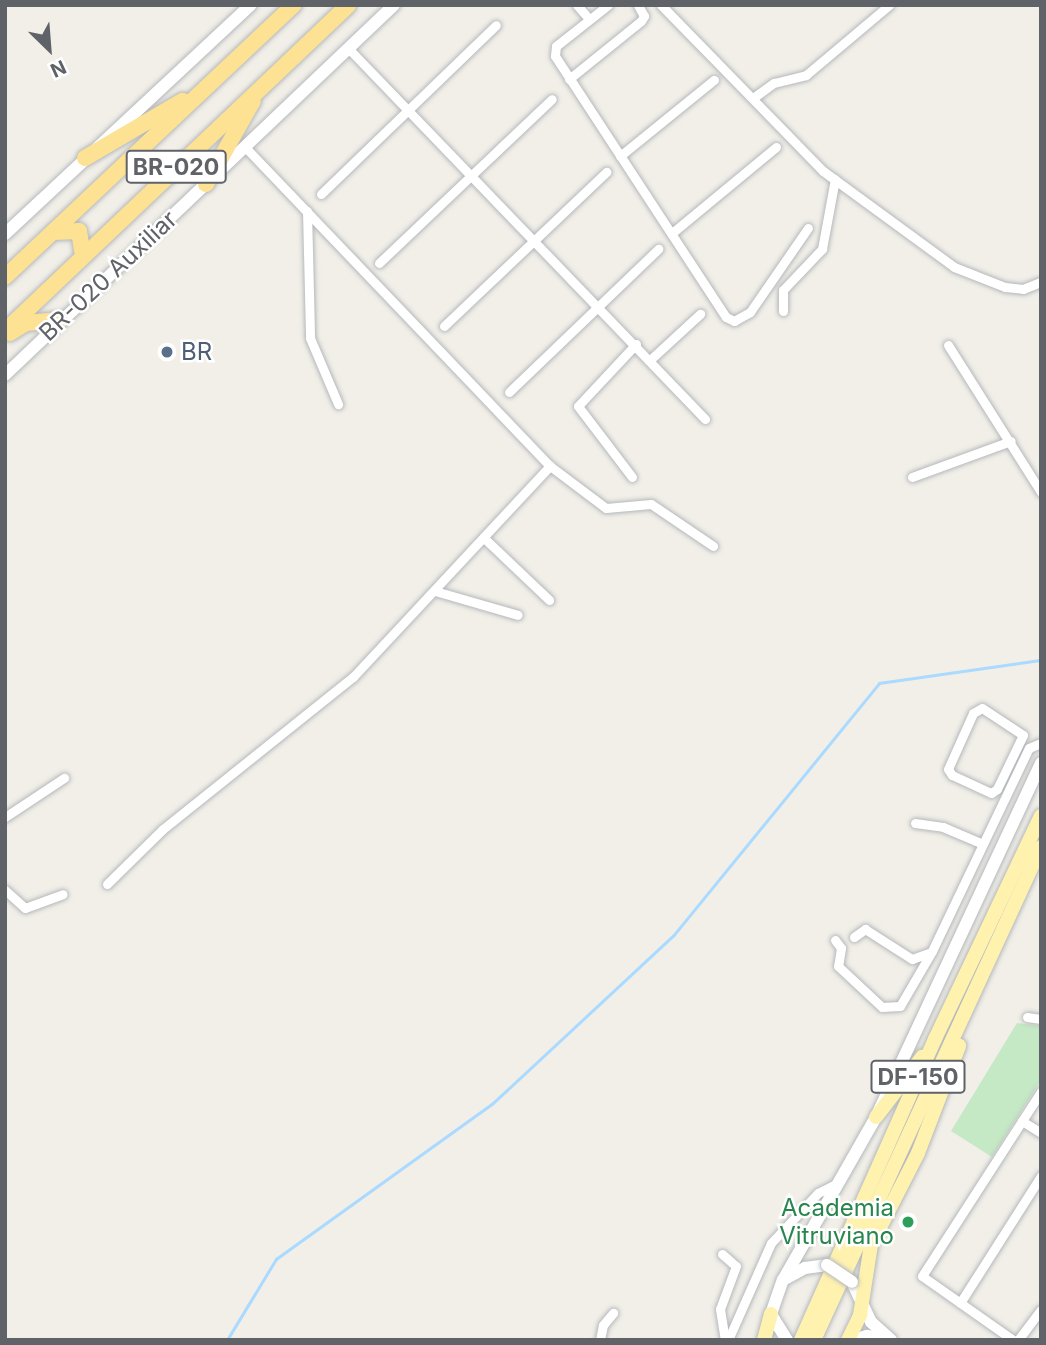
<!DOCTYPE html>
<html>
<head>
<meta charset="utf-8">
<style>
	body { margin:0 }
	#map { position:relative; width:1046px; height:1345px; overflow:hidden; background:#f1efe8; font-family:Inter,sans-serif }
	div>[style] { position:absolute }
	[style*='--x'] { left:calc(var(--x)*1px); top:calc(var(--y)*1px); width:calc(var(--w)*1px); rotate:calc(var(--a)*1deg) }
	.green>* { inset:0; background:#c5e8c5 }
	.stream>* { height:2.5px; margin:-1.25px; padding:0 1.25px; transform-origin:1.25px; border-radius:1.25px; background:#aadaff }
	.roads { filter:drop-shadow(0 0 2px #b5b8bc) drop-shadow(0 0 2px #b5b8bc) }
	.street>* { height:9px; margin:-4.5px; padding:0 4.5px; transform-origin:4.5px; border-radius:4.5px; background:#fff }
	.secondary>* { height:12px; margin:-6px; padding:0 6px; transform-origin:6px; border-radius:6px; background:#fff }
	.primary>* { height:14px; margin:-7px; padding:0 7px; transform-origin:7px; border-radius:7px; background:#fff2af }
	.highway>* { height:16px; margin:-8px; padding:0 8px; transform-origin:8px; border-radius:8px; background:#fde293 }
	.bridges { filter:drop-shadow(0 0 2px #b6babf) drop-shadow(0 0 2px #b6babf) }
	.secondary-bridge>* { height:12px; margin:-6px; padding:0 6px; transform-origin:6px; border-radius:6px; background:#fff }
	.dots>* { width:19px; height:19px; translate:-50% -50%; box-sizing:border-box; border:4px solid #fff; border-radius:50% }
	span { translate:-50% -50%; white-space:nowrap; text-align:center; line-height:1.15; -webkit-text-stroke:5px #fff; paint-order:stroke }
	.shield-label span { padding:2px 5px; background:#fff; border:2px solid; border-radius:5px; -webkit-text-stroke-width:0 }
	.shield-label { font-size:23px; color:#5f6368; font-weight:700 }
	.street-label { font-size:24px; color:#5f6368 }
	.service-label { font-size:24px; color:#4e5e75 }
	.left { translate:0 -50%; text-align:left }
	.leisure-label { font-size:24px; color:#27864d }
	.right { translate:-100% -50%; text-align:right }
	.frame { position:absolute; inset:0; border:7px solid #5f6368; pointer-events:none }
	.north { position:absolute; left:14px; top:14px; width:70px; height:70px; -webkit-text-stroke:5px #fff; paint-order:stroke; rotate:155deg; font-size:19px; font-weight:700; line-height:28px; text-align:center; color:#5f6368 }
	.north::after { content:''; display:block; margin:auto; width:24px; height:32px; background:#5f6368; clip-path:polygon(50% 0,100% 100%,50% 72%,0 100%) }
</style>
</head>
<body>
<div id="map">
	<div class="green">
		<i style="clip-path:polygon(1017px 1023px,1041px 1026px,1041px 1080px,992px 1157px,951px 1131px)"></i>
	</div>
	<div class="stream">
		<i style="--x:227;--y:1340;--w:95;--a:-58.8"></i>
		<i style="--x:276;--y:1259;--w:266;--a:-35.7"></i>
		<i style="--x:492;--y:1104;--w:247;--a:-42.9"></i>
		<i style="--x:673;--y:936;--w:326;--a:-50.8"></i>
		<i style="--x:879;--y:683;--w:164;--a:-8.1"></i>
	</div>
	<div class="roads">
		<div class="street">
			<i style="--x:577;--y:5;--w:18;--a:49"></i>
			<i style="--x:608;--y:5;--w:66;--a:141.7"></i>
			<i style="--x:556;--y:46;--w:10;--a:96"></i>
			<i style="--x:555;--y:56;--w:312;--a:56.8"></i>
			<i style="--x:726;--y:317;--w:9;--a:27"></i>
			<i style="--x:734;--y:321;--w:18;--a:-29"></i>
			<i style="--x:750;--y:312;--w:102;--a:-55.4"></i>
			<i style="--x:661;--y:5;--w:232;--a:45.7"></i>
			<i style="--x:823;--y:171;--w:162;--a:36.2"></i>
			<i style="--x:954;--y:267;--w:55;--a:21.4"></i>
			<i style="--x:1005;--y:287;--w:18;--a:6"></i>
			<i style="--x:1023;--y:289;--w:18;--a:-22"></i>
			<i style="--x:348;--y:48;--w:515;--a:46.1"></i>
			<i style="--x:569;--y:79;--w:92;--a:-38.9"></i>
			<i style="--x:641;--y:21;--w:6;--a:-59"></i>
			<i style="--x:644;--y:16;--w:13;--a:-119"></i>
			<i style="--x:753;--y:98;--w:26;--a:-36"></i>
			<i style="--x:774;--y:83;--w:33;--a:-14"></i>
			<i style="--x:806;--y:75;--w:109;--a:-40.1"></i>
			<i style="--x:245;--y:147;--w:441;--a:46.3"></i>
			<i style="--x:550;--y:466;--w:70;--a:36.9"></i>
			<i style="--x:606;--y:508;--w:45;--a:-5.1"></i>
			<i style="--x:651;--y:504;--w:75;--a:34.1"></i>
			<i style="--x:620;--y:156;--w:121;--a:-39"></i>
			<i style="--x:321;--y:194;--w:243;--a:-44"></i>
			<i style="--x:307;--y:211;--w:127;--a:88.6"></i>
			<i style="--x:310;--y:338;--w:72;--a:67"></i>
			<i style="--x:672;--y:233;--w:135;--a:-39.6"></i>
			<i style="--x:379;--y:263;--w:238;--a:-43.5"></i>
			<i style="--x:783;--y:311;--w:21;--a:-90"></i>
			<i style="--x:783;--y:290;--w:57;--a:-46.4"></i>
			<i style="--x:822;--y:249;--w:71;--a:-79.5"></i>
			<i style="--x:444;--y:326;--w:224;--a:-43.5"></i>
			<i style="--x:948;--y:345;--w:174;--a:57.7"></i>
			<i style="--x:651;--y:359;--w:67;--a:-42.6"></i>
			<i style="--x:509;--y:392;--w:207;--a:-43.8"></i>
			<i style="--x:632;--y:477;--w:89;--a:-127.3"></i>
			<i style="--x:578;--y:406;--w:85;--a:-46.9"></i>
			<i style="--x:912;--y:477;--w:105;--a:-20"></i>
			<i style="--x:484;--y:538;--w:90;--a:43.6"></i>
			<i style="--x:435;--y:591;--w:86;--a:16.1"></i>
			<i style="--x:982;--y:708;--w:49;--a:33.4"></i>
			<i style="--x:1023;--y:735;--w:60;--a:115.7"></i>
			<i style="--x:997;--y:789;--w:7;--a:146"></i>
			<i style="--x:991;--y:793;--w:43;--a:-155.2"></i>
			<i style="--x:952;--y:775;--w:7;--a:-124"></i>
			<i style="--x:948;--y:769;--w:61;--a:-65.9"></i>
			<i style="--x:973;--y:713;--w:10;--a:-29"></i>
			<i style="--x:5;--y:817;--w:71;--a:-33.5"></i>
			<i style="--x:915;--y:823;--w:28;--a:8"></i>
			<i style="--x:943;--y:827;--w:43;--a:23"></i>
			<i style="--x:107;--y:884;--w:78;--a:-44.5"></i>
			<i style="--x:163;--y:829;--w:243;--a:-38.7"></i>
			<i style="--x:353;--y:677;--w:289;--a:-47"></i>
			<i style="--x:5;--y:890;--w:27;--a:42"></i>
			<i style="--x:25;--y:908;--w:40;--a:-20.2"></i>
			<i style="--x:854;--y:937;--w:14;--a:-36"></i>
			<i style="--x:865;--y:929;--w:56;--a:32.6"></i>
			<i style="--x:912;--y:959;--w:20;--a:-20"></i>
			<i style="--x:835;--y:940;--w:10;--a:53"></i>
			<i style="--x:841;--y:948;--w:18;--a:99"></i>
			<i style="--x:838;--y:966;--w:60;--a:43"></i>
			<i style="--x:882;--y:1007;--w:18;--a:-3"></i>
			<i style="--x:900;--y:1006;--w:64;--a:-59.8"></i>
			<i style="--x:932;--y:951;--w:225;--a:-64.5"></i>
			<i style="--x:1029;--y:748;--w:13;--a:-23"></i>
			<i style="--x:1027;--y:1017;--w:14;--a:8"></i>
			<i style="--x:1022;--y:1121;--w:22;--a:32"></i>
			<i style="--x:722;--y:1254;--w:18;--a:41"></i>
			<i style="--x:736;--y:1266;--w:46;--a:110.4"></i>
			<i style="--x:720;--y:1309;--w:31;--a:81"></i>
			<i style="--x:960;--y:1303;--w:151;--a:-57.5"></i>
			<i style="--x:600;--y:1340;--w:15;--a:-79"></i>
			<i style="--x:603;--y:1325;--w:16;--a:-50"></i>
			<i style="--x:728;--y:1340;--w:106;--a:-66.1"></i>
			<i style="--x:771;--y:1243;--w:69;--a:-46.8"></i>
			<i style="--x:818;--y:1193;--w:22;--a:-27"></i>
			<i style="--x:1013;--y:1340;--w:111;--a:-144.9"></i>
			<i style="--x:922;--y:1276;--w:220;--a:-57.2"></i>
			<i style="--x:1018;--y:1340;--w:38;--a:-53"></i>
		</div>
		<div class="secondary">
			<i style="--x:5;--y:234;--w:336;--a:-43"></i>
			<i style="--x:5;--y:375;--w:537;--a:-43.57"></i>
			<i style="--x:783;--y:1280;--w:25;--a:-29"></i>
			<i style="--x:805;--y:1268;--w:22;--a:-8"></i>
			<i style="--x:852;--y:1282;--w:44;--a:64.6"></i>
			<i style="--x:871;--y:1322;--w:27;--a:42"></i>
			<i style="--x:787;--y:1340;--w:31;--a:-122"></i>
			<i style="--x:771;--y:1314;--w:36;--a:-71"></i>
			<i style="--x:783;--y:1280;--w:188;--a:-60.3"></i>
			<i style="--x:876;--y:1117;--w:391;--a:-65"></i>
			<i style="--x:852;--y:1340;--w:16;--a:-15"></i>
			<i style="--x:867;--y:1336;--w:22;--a:8"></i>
		</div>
		<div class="primary">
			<i style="--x:876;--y:1117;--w:76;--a:-52.5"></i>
			<i style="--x:764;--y:1340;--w:27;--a:-75"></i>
			<i style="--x:801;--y:1340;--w:329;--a:-66"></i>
			<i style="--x:935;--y:1039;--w:247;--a:-64.6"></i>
			<i style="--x:814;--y:1340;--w:543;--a:-65.28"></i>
			<i style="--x:848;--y:1340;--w:28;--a:-64"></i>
			<i style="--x:860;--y:1315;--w:71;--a:-81.1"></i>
			<i style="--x:871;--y:1245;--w:103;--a:-62.9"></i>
			<i style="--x:918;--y:1153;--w:115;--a:-69"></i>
		</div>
		<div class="highway">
			<i style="--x:85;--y:158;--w:113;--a:-30.4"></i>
			<i style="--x:206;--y:184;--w:95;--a:-60.5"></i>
			<i style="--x:53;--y:232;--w:26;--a:-2"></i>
			<i style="--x:79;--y:231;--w:24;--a:81"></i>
			<i style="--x:5;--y:277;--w:397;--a:-43.3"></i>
			<i style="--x:5;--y:331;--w:473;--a:-43.5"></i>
			<i style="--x:10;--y:333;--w:19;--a:-32"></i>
			<i style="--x:26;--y:323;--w:34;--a:-5"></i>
		</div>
	</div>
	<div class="bridges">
		<div class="secondary-bridge">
			<i style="--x:827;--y:1265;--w:30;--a:34"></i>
		</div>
	</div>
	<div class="dots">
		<i style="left:167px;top:352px;background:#5c6f8a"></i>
		<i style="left:908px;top:1222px;background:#2e9e5b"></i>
	</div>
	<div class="shield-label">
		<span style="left:176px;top:167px">BR-020</span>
		<span style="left:918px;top:1077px">DF-150</span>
	</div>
	<div class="street-label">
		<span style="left:108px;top:276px;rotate:-43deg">BR-020 Auxiliar</span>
	</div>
	<div class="service-label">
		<span class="left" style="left:181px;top:352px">BR</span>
	</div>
	<div class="leisure-label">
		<span class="right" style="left:894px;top:1222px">Academia<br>Vitruviano</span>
	</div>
	<div class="frame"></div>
	<div class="north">N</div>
</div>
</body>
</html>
